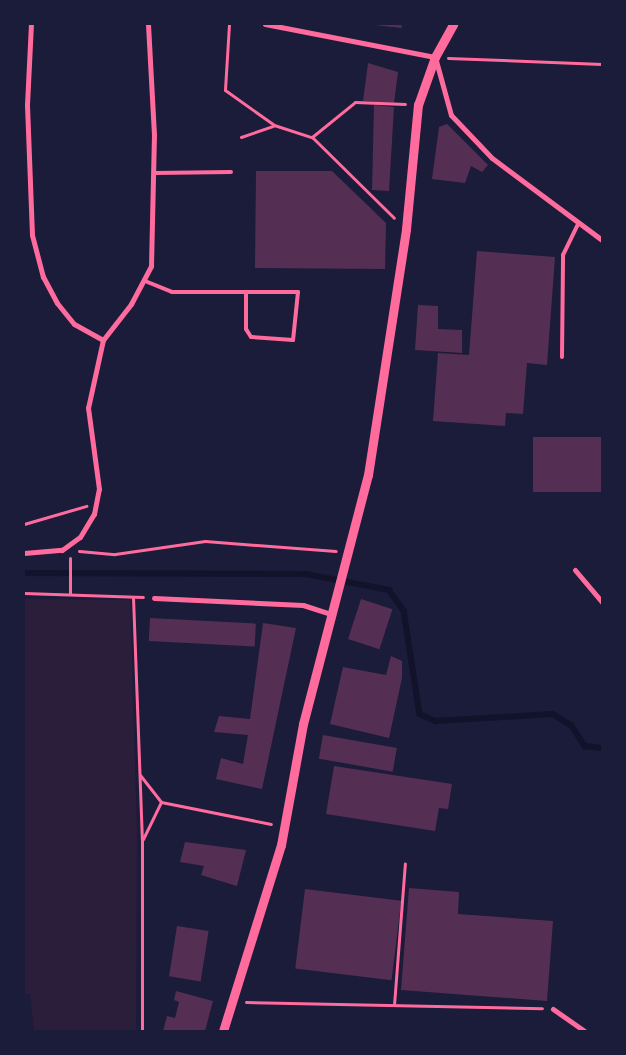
<!DOCTYPE html>
<html>
<head>
<meta charset="utf-8">
<style>
	body { margin:0 }
	#map { position:relative; width:626px; height:1055px; overflow:hidden; background:#1b1b3a; font-family:"IBM Plex Sans",sans-serif }
	div>[style] { position:absolute }
	[style*='--x'] { left:calc(var(--x)*1px); top:calc(var(--y)*1px); width:calc(var(--w)*1px); rotate:calc(var(--a)*1deg) }
	.green>* { inset:0; background:#2a1e3b }
	.stream>* { height:5.5px; margin:-2.75px; padding:0 2.75px; transform-origin:2.75px; border-radius:2.75px; background:#12122b }
	.building>* { inset:0; background:#542f53; transform-origin:0 0 }
	.path>* { height:3px; margin:-1.5px; padding:0 1.5px; transform-origin:1.5px; border-radius:1.5px; background:#ff6b9d }
	.service>* { height:4px; margin:-2px; padding:0 2px; transform-origin:2px; border-radius:2px; background:#ff6b9d }
	.minor>* { height:5px; margin:-2.5px; padding:0 2.5px; transform-origin:2.5px; border-radius:2.5px; background:#ff6b9d }
	.tertiary>* { height:9px; margin:-4.5px; padding:0 4.5px; transform-origin:4.5px; border-radius:4.5px; background:#ff6b9d }
	span { translate:-50% -50%; white-space:nowrap; text-align:center; line-height:1.15; -webkit-text-stroke:4.5px #1b1b3a; paint-order:stroke }
	.frame { position:absolute; inset:0; border:25px solid #1b1b3a; pointer-events:none }
</style>
</head>
<body>
<div id="map">
	<div class="green">
		<i style="clip-path:polygon(24px 599px,130px 600px,137px 830px,136px 1031px,34px 1031px,30px 994px,24px 994px)"></i>
	</div>
	<div class="stream">
		<i style="--x:24;--y:573;--w:282;--a:0.2"></i>
		<i style="--x:306;--y:574;--w:85;--a:10.9"></i>
		<i style="--x:389;--y:590;--w:26;--a:54"></i>
		<i style="--x:404;--y:611;--w:104;--a:81.2"></i>
		<i style="--x:420;--y:714;--w:17;--a:25"></i>
		<i style="--x:435;--y:721;--w:118;--a:-3.4"></i>
		<i style="--x:553;--y:714;--w:22;--a:32"></i>
		<i style="--x:572;--y:726;--w:24;--a:57"></i>
		<i style="--x:585;--y:746;--w:17;--a:7"></i>
	</div>
	<div class="building">
		<i style="clip-path:polygon(401px 24px,402px 28px,374px 25px,374px 24px)"></i>
		<i style="clip-path:polygon(368px 63px,398px 72px,394px 103px,363px 101px)"></i>
		<i style="clip-path:polygon(374px 105px,394px 107px,389px 191px,372px 190px)"></i>
		<i style="clip-path:polygon(447px 124px,488px 165px,482px 172px,471px 166px,465px 183px,432px 179px,439px 127px)"></i>
		<i style="clip-path:polygon(256px 171px,332px 171px,386px 223px,385px 269px,255px 268px)"></i>
		<i style="clip-path:polygon(477px 251px,555px 257px,547px 365px,527px 363px,523px 414px,506px 413px,505px 426px,433px 421px,438px 353px,469px 355px)"></i>
		<i style="clip-path:polygon(418px 305px,438px 306px,438px 329px,462px 330px,462px 353px,415px 350px)"></i>
		<i style="left:602px;top:437px;width:55px;height:69px;rotate:90deg"></i>
		<i style="left:361px;top:599px;width:33px;height:42px;rotate:18deg"></i>
		<i style="left:150px;top:618px;width:106px;height:23px;rotate:3deg"></i>
		<i style="clip-path:polygon(263px 623px,296px 628px,262px 789px,216px 779px,221px 758px,243px 764px,248px 735px,214px 732px,219px 716px,250px 719px)"></i>
		<i style="clip-path:polygon(391px 656px,402px 661px,402px 678px,389px 738px,330px 724px,343px 667px,386px 675px)"></i>
		<i style="left:323px;top:735px;width:75px;height:24px;rotate:10deg"></i>
		<i style="clip-path:polygon(334px 766px,452px 784px,448px 809px,439px 808px,435px 831px,326px 814px)"></i>
		<i style="clip-path:polygon(185px 842px,246px 850px,237px 886px,201px 875px,204px 866px,180px 862px)"></i>
		<i style="clip-path:polygon(409px 888px,459px 892px,458px 914px,553px 921px,547px 1001px,401px 990px)"></i>
		<i style="left:305px;top:889px;width:97px;height:80px;rotate:7deg"></i>
		<i style="left:177px;top:926px;width:32px;height:51px;rotate:9deg"></i>
		<i style="clip-path:polygon(176px 991px,213px 1001px,205px 1031px,163px 1031px,167px 1016px,175px 1018px,179px 1002px,174px 1000px)"></i>
	</div>
	<div class="path">
		<i style="--x:229;--y:24;--w:66;--a:93.5"></i>
		<i style="--x:225;--y:90;--w:60;--a:35.5"></i>
		<i style="--x:274;--y:125;--w:40;--a:18"></i>
		<i style="--x:312;--y:137;--w:115;--a:44.6"></i>
		<i style="--x:448;--y:58;--w:154;--a:2.2"></i>
		<i style="--x:241;--y:137;--w:34;--a:-19"></i>
		<i style="--x:312;--y:137;--w:55;--a:-39.1"></i>
		<i style="--x:355;--y:102;--w:50;--a:2.3"></i>
		<i style="--x:24;--y:524;--w:65;--a:-16.2"></i>
		<i style="--x:79;--y:551;--w:36;--a:5"></i>
		<i style="--x:115;--y:554;--w:91;--a:-8.2"></i>
		<i style="--x:205;--y:541;--w:131;--a:4.4"></i>
		<i style="--x:24;--y:593;--w:119;--a:1.9"></i>
		<i style="--x:70;--y:593;--w:35;--a:-90"></i>
		<i style="--x:133;--y:597;--w:243;--a:87.9"></i>
		<i style="--x:142;--y:840;--w:191;--a:90"></i>
		<i style="--x:140;--y:775;--w:34;--a:52"></i>
		<i style="--x:161;--y:802;--w:112;--a:11.3"></i>
		<i style="--x:143;--y:839;--w:41;--a:-64.1"></i>
		<i style="--x:246;--y:1002;--w:296;--a:1.2"></i>
		<i style="--x:394;--y:1005;--w:142;--a:-85.6"></i>
	</div>
	<div class="service">
		<i style="--x:154;--y:173;--w:77;--a:-0.7"></i>
		<i style="--x:145;--y:281;--w:29;--a:22"></i>
		<i style="--x:172;--y:292;--w:126;--a:0"></i>
		<i style="--x:298;--y:292;--w:48;--a:95.9"></i>
		<i style="--x:293;--y:340;--w:42;--a:-175.9"></i>
		<i style="--x:251;--y:337;--w:9;--a:-122"></i>
		<i style="--x:246;--y:329;--w:36;--a:-90"></i>
		<i style="--x:562;--y:357;--w:102;--a:-89.4"></i>
		<i style="--x:563;--y:255;--w:34;--a:-64"></i>
	</div>
	<div class="minor">
		<i style="--x:265;--y:24;--w:173;--a:11"></i>
		<i style="--x:435;--y:57;--w:60;--a:74.6"></i>
		<i style="--x:451;--y:115;--w:59;--a:46.4"></i>
		<i style="--x:492;--y:158;--w:137;--a:36.7"></i>
		<i style="--x:103;--y:340;--w:46;--a:-52.1"></i>
		<i style="--x:131;--y:304;--w:43;--a:-62.2"></i>
		<i style="--x:151;--y:266;--w:131;--a:-88.7"></i>
		<i style="--x:154;--y:135;--w:111;--a:-93.1"></i>
		<i style="--x:24;--y:553;--w:38;--a:-5"></i>
		<i style="--x:62;--y:550;--w:22;--a:-36"></i>
		<i style="--x:80;--y:537;--w:27;--a:-59"></i>
		<i style="--x:94;--y:514;--w:25;--a:-79"></i>
		<i style="--x:99;--y:489;--w:82;--a:-97.7"></i>
		<i style="--x:88;--y:408;--w:70;--a:-77.6"></i>
		<i style="--x:103;--y:340;--w:33;--a:-151"></i>
		<i style="--x:74;--y:324;--w:27;--a:-129"></i>
		<i style="--x:57;--y:303;--w:30;--a:-118"></i>
		<i style="--x:43;--y:277;--w:43;--a:-104.7"></i>
		<i style="--x:32;--y:235;--w:130;--a:-92.2"></i>
		<i style="--x:27;--y:105;--w:81;--a:-87.2"></i>
		<i style="--x:575;--y:570;--w:42;--a:49.8"></i>
		<i style="--x:154;--y:598;--w:149;--a:2.7"></i>
		<i style="--x:303;--y:605;--w:28;--a:18"></i>
		<i style="--x:553;--y:1009;--w:38;--a:35"></i>
	</div>
	<div class="tertiary">
		<i style="--x:223;--y:1031;--w:195;--a:-72.7"></i>
		<i style="--x:281;--y:845;--w:123;--a:-79.7"></i>
		<i style="--x:303;--y:724;--w:257;--a:-75.4"></i>
		<i style="--x:368;--y:475;--w:249;--a:-81.2"></i>
		<i style="--x:406;--y:229;--w:125;--a:-84.5"></i>
		<i style="--x:418;--y:105;--w:51;--a:-70.5"></i>
		<i style="--x:435;--y:57;--w:38;--a:-61"></i>
	</div>
	<div class="frame"></div>
</div>
</body>
</html>
